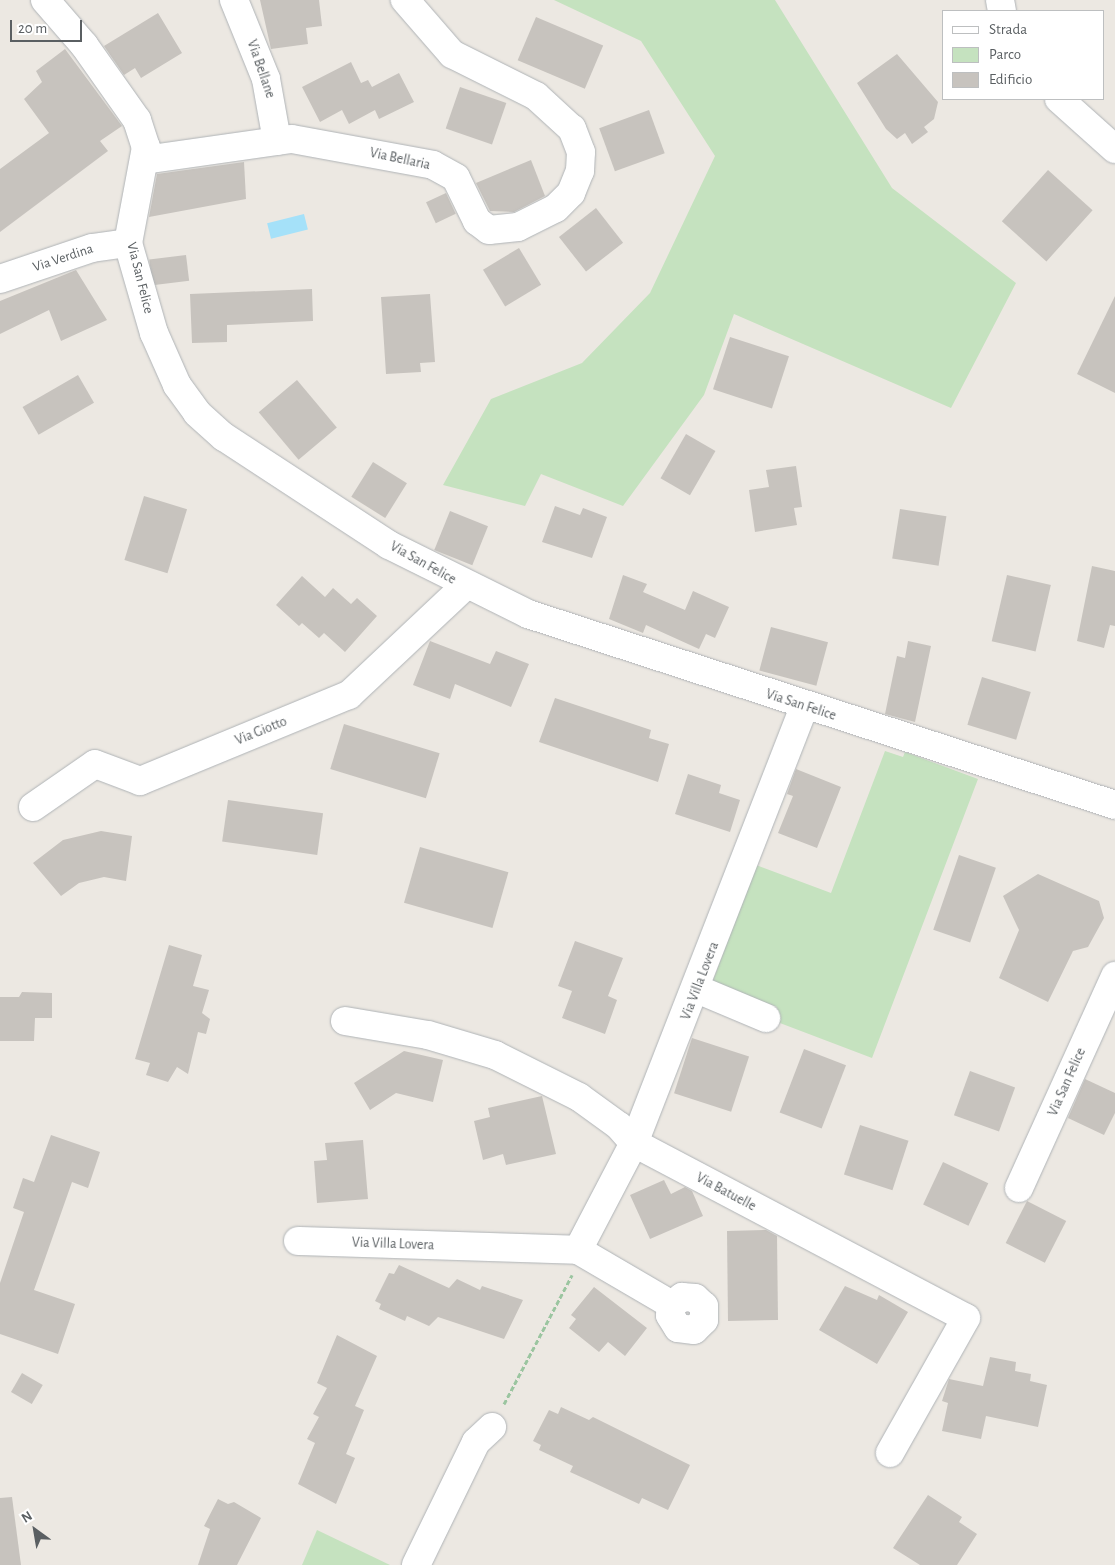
<!DOCTYPE html>
<html>
<head>
<meta charset="utf-8">
<style>
	body { margin:0 }
	#map { position:relative; width:1115px; height:1565px; overflow:hidden; background:#ece8e2; font-family:"Alegreya Sans",sans-serif }
	div>[style] { position:absolute }
	[style*='--x'] { left:calc(var(--x)*1px); top:calc(var(--y)*1px); width:calc(var(--w)*1px); rotate:calc(var(--a)*1deg) }
	.green>* { inset:0; background:#c5e2bf }
	.water>* { inset:0; background:#a5e1f9; transform-origin:0 0 }
	.building>* { inset:0; background:#c7c3be; transform-origin:0 0 }
	.path>* { height:3px; margin-top:-1.5px; transform-origin:0; background:repeating-linear-gradient(90deg,#9bc5a0 0 5px,transparent 0 7.5px) }
	.roads { filter:drop-shadow(0 0 1px #afb3b6) drop-shadow(0 0 1px #afb3b6) }
	.street>* { height:28px; margin:-14px; padding:0 14px; transform-origin:14px; border-radius:14px; background:#fff }
	.secondary>* { height:28px; margin:-14px; padding:0 14px; transform-origin:14px; border-radius:14px; background:#fff }
	span { translate:-50% -50%; white-space:nowrap; text-align:center; line-height:1.15; -webkit-text-stroke:4px #fff; paint-order:stroke }
	.street-label { font-size:14px; color:#5a5f62 }
	.legend { position:absolute; left:942px; top:10px; width:162px; height:90px; box-sizing:border-box; background:#fff; border:1px solid #bdbfc0; margin:0; padding:6px 9px; list-style:none; font-size:15px; color:#5a5f62 }
	.legend li { display:flex; align-items:center; gap:10px; height:25px }
	.legend b { width:25px; border:1px solid #bdbfc0 }
	.north { position:absolute; left:10px; top:1505px; width:50px; height:50px; -webkit-text-stroke:4px #fff; paint-order:stroke; rotate:328deg; font-size:14px; font-weight:700; line-height:20px; text-align:center; color:#5a5f62 }
	.north::after { content:''; display:block; margin:auto; width:18px; height:22px; background:#5a5f62; clip-path:polygon(50% 0,100% 100%,50% 72%,0 100%) }
	.scale { position:absolute; left:10px; top:20px; width:72px; height:22px; box-sizing:border-box; border:2px solid #5a5f62; border-top:0; padding-left:6px; font-size:15px; line-height:18px; white-space:nowrap; color:#5a5f62; -webkit-text-stroke:4px #fff; paint-order:stroke }
</style>
</head>
<body>
<div id="map">
	<div class="green">
		<i style="clip-path:polygon(554px 0,775px 0,892px 188px,1016px 283px,951px 408px,734px 314px,704px 395px,623px 506px,541px 474px,525px 506px,443px 485px,491px 399px,582px 363px,650px 293px,715px 156px,641px 41px)"></i>
		<i style="clip-path:polygon(885px 751px,903px 757px,905px 752px,978px 779px,872px 1058px,772px 1020px,777px 1007px,712px 983px,756px 865px,831px 893px)"></i>
		<i style="clip-path:polygon(317px 1530px,390px 1565px,302px 1565px)"></i>
	</div>
	<div class="water">
		<i style="left:304px;top:214px;width:16px;height:38px;rotate:76deg"></i>
	</div>
	<div class="building">
		<i style="clip-path:polygon(260px 0,319px 0,322px 26px,306px 28px,308px 44px,271px 49px)"></i>
		<i style="clip-path:polygon(158px 13px,182px 53px,141px 78px,135px 68px,124px 75px,104px 46px)"></i>
		<i style="left:536px;top:17px;width:73px;height:47px;rotate:23deg"></i>
		<i style="clip-path:polygon(65px 49px,122px 126px,100px 141px,108px 151px,0 232px,0 169px,49px 133px,24px 99px,42px 82px,36px 71px)"></i>
		<i style="clip-path:polygon(897px 54px,938px 102px,934px 119px,924px 127px,928px 132px,912px 144px,905px 133px,897px 139px,886px 129px,857px 83px)"></i>
		<i style="clip-path:polygon(351px 62px,361px 83px,368px 80px,372px 87px,399px 73px,414px 102px,379px 119px,375px 110px,349px 124px,342px 110px,320px 122px,302px 87px)"></i>
		<i style="left:460px;top:87px;width:49px;height:44px;rotate:19deg"></i>
		<i style="left:649px;top:110px;width:46px;height:53px;rotate:70deg"></i>
		<i style="clip-path:polygon(531px 160px,545px 196px,514px 212px,490px 211px,476px 183px)"></i>
		<i style="clip-path:polygon(244px 162px,246px 199px,149px 217px,157px 174px)"></i>
		<i style="left:1048px;top:170px;width:60px;height:69px;rotate:42deg"></i>
		<i style="left:446px;top:193px;width:23px;height:22px;rotate:65deg"></i>
		<i style="left:596px;top:208px;width:44px;height:47px;rotate:52deg"></i>
		<i style="left:519px;top:248px;width:43px;height:42px;rotate:59deg"></i>
		<i style="left:186px;top:255px;width:26px;height:37px;rotate:83deg"></i>
		<i style="clip-path:polygon(76px 270px,107px 320px,61px 341px,49px 310px,0 334px,0 301px)"></i>
		<i style="clip-path:polygon(312px 289px,313px 321px,227px 325px,227px 342px,192px 343px,190px 294px)"></i>
		<i style="clip-path:polygon(430px 294px,435px 362px,420px 363px,421px 372px,386px 374px,381px 297px)"></i>
		<i style="clip-path:polygon(1115px 296px,1115px 393px,1077px 374px)"></i>
		<i style="left:730px;top:337px;width:62px;height:55px;rotate:18deg"></i>
		<i style="left:78px;top:375px;width:32px;height:64px;rotate:60deg"></i>
		<i style="left:297px;top:380px;width:62px;height:50px;rotate:50deg"></i>
		<i style="left:686px;top:434px;width:34px;height:51px;rotate:30deg"></i>
		<i style="left:373px;top:462px;width:40px;height:41px;rotate:32deg"></i>
		<i style="clip-path:polygon(796px 466px,802px 507px,794px 508px,797px 525px,755px 532px,749px 490px,769px 487px,766px 470px)"></i>
		<i style="left:144px;top:496px;width:45px;height:67px;rotate:17deg"></i>
		<i style="clip-path:polygon(555px 506px,580px 515px,583px 508px,607px 517px,592px 558px,542px 542px)"></i>
		<i style="left:900px;top:509px;width:47px;height:50px;rotate:9deg"></i>
		<i style="left:450px;top:511px;width:41px;height:42px;rotate:22deg"></i>
		<i style="clip-path:polygon(1092px 566px,1115px 571px,1115px 626px,1110px 625px,1104px 648px,1077px 641px)"></i>
		<i style="clip-path:polygon(623px 575px,647px 584px,643px 592px,685px 610px,693px 591px,729px 607px,715px 638px,706px 634px,699px 649px,646px 625px,643px 633px,609px 619px)"></i>
		<i style="left:1007px;top:575px;width:45px;height:68px;rotate:13deg"></i>
		<i style="clip-path:polygon(302px 576px,325px 597px,333px 588px,351px 604px,357px 598px,377px 616px,345px 652px,324px 633px,319px 638px,302px 623px,299px 626px,276px 605px)"></i>
		<i style="left:771px;top:627px;width:59px;height:45px;rotate:15deg"></i>
		<i style="clip-path:polygon(430px 641px,490px 664px,496px 651px,529px 664px,511px 707px,455px 684px,450px 699px,413px 685px)"></i>
		<i style="clip-path:polygon(908px 641px,931px 646px,915px 722px,885px 714px,897px 656px,905px 658px)"></i>
		<i style="left:982px;top:677px;width:51px;height:50px;rotate:17deg"></i>
		<i style="clip-path:polygon(555px 698px,651px 730px,649px 738px,669px 744px,658px 782px,539px 742px)"></i>
		<i style="left:344px;top:724px;width:100px;height:47px;rotate:17deg"></i>
		<i style="clip-path:polygon(796px 769px,841px 787px,817px 848px,778px 833px,793px 796px,787px 794px)"></i>
		<i style="clip-path:polygon(688px 774px,721px 785px,719px 793px,740px 800px,730px 832px,675px 814px)"></i>
		<i style="left:228px;top:800px;width:96px;height:42px;rotate:8deg"></i>
		<i style="clip-path:polygon(101px 831px,132px 836px,126px 881px,104px 877px,79px 883px,61px 896px,33px 863px,63px 840px)"></i>
		<i style="left:420px;top:847px;width:92px;height:58px;rotate:16deg"></i>
		<i style="left:959px;top:855px;width:39px;height:79px;rotate:19deg"></i>
		<i style="clip-path:polygon(1038px 874px,1099px 901px,1104px 918px,1088px 947px,1073px 951px,1048px 1002px,999px 978px,1019px 930px,1003px 896px)"></i>
		<i style="clip-path:polygon(575px 941px,623px 958px,608px 996px,617px 1000px,605px 1034px,562px 1018px,572px 991px,558px 986px)"></i>
		<i style="clip-path:polygon(169px 945px,202px 955px,193px 986px,209px 990px,202px 1013px,210px 1019px,206px 1034px,198px 1032px,188px 1074px,177px 1067px,168px 1082px,146px 1075px,150px 1063px,135px 1059px)"></i>
		<i style="clip-path:polygon(22px 992px,52px 993px,52px 1018px,35px 1018px,34px 1041px,0 1041px,0 997px,19px 997px)"></i>
		<i style="left:692px;top:1038px;width:60px;height:58px;rotate:18deg"></i>
		<i style="left:804px;top:1049px;width:45px;height:68px;rotate:21deg"></i>
		<i style="clip-path:polygon(404px 1051px,443px 1060px,433px 1102px,396px 1093px,370px 1110px,354px 1083px)"></i>
		<i style="left:970px;top:1071px;width:48px;height:47px;rotate:20deg"></i>
		<i style="clip-path:polygon(1085px 1079px,1115px 1093px,1115px 1113px,1104px 1135px,1068px 1118px)"></i>
		<i style="clip-path:polygon(542px 1096px,556px 1154px,506px 1165px,503px 1154px,483px 1160px,474px 1121px,490px 1117px,488px 1108px)"></i>
		<i style="left:860px;top:1125px;width:51px;height:52px;rotate:18deg"></i>
		<i style="clip-path:polygon(51px 1135px,100px 1152px,88px 1188px,72px 1182px,34px 1290px,75px 1304px,58px 1354px,0 1334px,0 1283px,24px 1212px,13px 1208px,23px 1178px,34px 1182px)"></i>
		<i style="clip-path:polygon(363px 1140px,368px 1199px,317px 1203px,314px 1161px,327px 1160px,325px 1143px)"></i>
		<i style="left:943px;top:1162px;width:50px;height:47px;rotate:25deg"></i>
		<i style="clip-path:polygon(664px 1180px,671px 1194px,685px 1187px,692px 1191px,703px 1216px,650px 1239px,630px 1195px)"></i>
		<i style="left:1027px;top:1201px;width:44px;height:47px;rotate:27deg"></i>
		<i style="clip-path:polygon(766px 1230px,777px 1236px,778px 1320px,728px 1321px,727px 1231px)"></i>
		<i style="clip-path:polygon(399px 1265px,449px 1288px,457px 1279px,480px 1290px,482px 1286px,523px 1300px,504px 1339px,438px 1317px,429px 1326px,407px 1316px,405px 1321px,379px 1309px,381px 1304px,375px 1301px,389px 1273px,394px 1274px)"></i>
		<i style="clip-path:polygon(845px 1286px,877px 1300px,879px 1295px,908px 1312px,877px 1364px,819px 1330px)"></i>
		<i style="clip-path:polygon(594px 1287px,647px 1328px,625px 1356px,608px 1342px,599px 1352px,569px 1328px,576px 1319px,571px 1315px)"></i>
		<i style="clip-path:polygon(337px 1335px,377px 1356px,355px 1406px,364px 1410px,346px 1454px,355px 1458px,336px 1504px,298px 1484px,315px 1443px,307px 1439px,319px 1417px,313px 1414px,327px 1388px,317px 1383px)"></i>
		<i style="clip-path:polygon(990px 1357px,1016px 1362px,1015px 1371px,1031px 1374px,1030px 1381px,1047px 1385px,1038px 1427px,986px 1416px,981px 1439px,942px 1431px,948px 1403px,942px 1401px,949px 1379px,983px 1386px)"></i>
		<i style="left:22px;top:1373px;width:24px;height:22px;rotate:30deg"></i>
		<i style="clip-path:polygon(561px 1407px,589px 1420px,593px 1417px,690px 1465px,668px 1510px,642px 1498px,639px 1504px,592px 1482px,570px 1472px,573px 1466px,539px 1450px,541px 1445px,533px 1441px,549px 1410px,558px 1414px)"></i>
		<i style="clip-path:polygon(928px 1495px,962px 1517px,959px 1522px,977px 1534px,957px 1565px,920px 1565px,893px 1548px)"></i>
		<i style="clip-path:polygon(12px 1497px,21px 1565px,0 1565px,0 1498px)"></i>
		<i style="clip-path:polygon(218px 1499px,228px 1504px,234px 1502px,261px 1518px,237px 1565px,198px 1565px,210px 1529px,204px 1526px)"></i>
	</div>
	<div class="path">
		<i style="--x:504;--y:1404;--w:146;--a:-62.2"></i>
	</div>
	<div class="roads">
		<div class="street">
			<i style="--x:234;--y:0;--w:85;--a:67.9"></i>
			<i style="--x:266;--y:79;--w:63;--a:79.9"></i>
			<i style="--x:1000;--y:0;--w:11;--a:80"></i>
			<i style="--x:1059;--y:99;--w:75;--a:41.8"></i>
			<i style="--x:144;--y:160;--w:149;--a:-8.1"></i>
			<i style="--x:292;--y:139;--w:143;--a:10.4"></i>
			<i style="--x:433;--y:165;--w:26;--a:29"></i>
			<i style="--x:456;--y:178;--w:48;--a:64"></i>
			<i style="--x:477;--y:221;--w:15;--a:37"></i>
			<i style="--x:489;--y:230;--w:29;--a:-6"></i>
			<i style="--x:518;--y:227;--w:42;--a:-26.6"></i>
			<i style="--x:556;--y:208;--w:21;--a:-45"></i>
			<i style="--x:571;--y:193;--w:24;--a:-68"></i>
			<i style="--x:580;--y:171;--w:19;--a:-87"></i>
			<i style="--x:581;--y:152;--w:25;--a:-111"></i>
			<i style="--x:572;--y:129;--w:49;--a:-137.5"></i>
			<i style="--x:536;--y:96;--w:94;--a:-153.4"></i>
			<i style="--x:452;--y:54;--w:72;--a:-131"></i>
			<i style="--x:0;--y:279;--w:97;--a:-18.6"></i>
			<i style="--x:92;--y:248;--w:36;--a:-8"></i>
			<i style="--x:33;--y:807;--w:75;--a:-34.7"></i>
			<i style="--x:95;--y:764;--w:48;--a:20.7"></i>
			<i style="--x:140;--y:781;--w:226;--a:-22.4"></i>
			<i style="--x:349;--y:695;--w:159;--a:-43.2"></i>
			<i style="--x:697;--y:989;--w:75;--a:22.8"></i>
			<i style="--x:345;--y:1021;--w:84;--a:9.6"></i>
			<i style="--x:428;--y:1035;--w:70;--a:16.6"></i>
			<i style="--x:495;--y:1055;--w:94;--a:26.6"></i>
			<i style="--x:579;--y:1097;--w:49;--a:35.9"></i>
			<i style="--x:619;--y:1126;--w:23;--a:49"></i>
			<i style="--x:634;--y:1143;--w:375;--a:27.8"></i>
			<i style="--x:966;--y:1318;--w:155;--a:119.4"></i>
			<i style="--x:1019;--y:1188;--w:233;--a:-65.6"></i>
			<i style="--x:298;--y:1241;--w:280;--a:1.8"></i>
			<i style="--x:578;--y:1250;--w:109;--a:30.3"></i>
			<i style="--x:672;--y:1305;--w:13;--a:-39"></i>
			<i style="--x:682;--y:1297;--w:13;--a:4"></i>
			<i style="--x:695;--y:1298;--w:12;--a:42"></i>
			<i style="--x:704;--y:1306;--w:14;--a:90"></i>
			<i style="--x:704;--y:1320;--w:14;--a:135"></i>
			<i style="--x:694;--y:1330;--w:16;--a:-173"></i>
			<i style="--x:678;--y:1328;--w:15;--a:-122"></i>
			<i style="--x:670;--y:1315;--w:10;--a:-79"></i>
			<i style="--x:578;--y:1250;--w:121;--a:-62.4"></i>
			<i style="--x:634;--y:1143;--w:469;--a:-68.7"></i>
			<i style="--x:416;--y:1565;--w:137;--a:-64"></i>
			<i style="--x:476;--y:1442;--w:22;--a:-43"></i>
		</div>
		<div class="secondary">
			<i style="--x:45;--y:0;--w:60;--a:49.1"></i>
			<i style="--x:84;--y:45;--w:92;--a:54.8"></i>
			<i style="--x:137;--y:120;--w:28;--a:72"></i>
			<i style="--x:146;--y:147;--w:98;--a:100.6"></i>
			<i style="--x:128;--y:243;--w:94;--a:73.9"></i>
			<i style="--x:154;--y:333;--w:57;--a:66.1"></i>
			<i style="--x:177;--y:385;--w:34;--a:54"></i>
			<i style="--x:197;--y:413;--w:36;--a:42"></i>
			<i style="--x:224;--y:437;--w:197;--a:33.2"></i>
			<i style="--x:389;--y:545;--w:155;--a:26.4"></i>
			<i style="--x:528;--y:614;--w:617;--a:18.02"></i>
		</div>
	</div>
	<div class="street-label">
		<span style="left:261px;top:69px;rotate:71deg">Via Bellane</span>
		<span style="left:400px;top:159px;rotate:12deg">Via Bellaria</span>
		<span style="left:63px;top:258px;rotate:-18deg">Via Verdina</span>
		<span style="left:140px;top:278px;rotate:76deg">Via San Felice</span>
		<span style="left:423px;top:563px;rotate:29deg">Via San Felice</span>
		<span style="left:801px;top:705px;rotate:18deg">Via San Felice</span>
		<span style="left:261px;top:731px;rotate:-22deg">Via Giotto</span>
		<span style="left:700px;top:981px;rotate:-69deg">Via Villa Lovera</span>
		<span style="left:1067px;top:1082px;rotate:-66deg">Via San Felice</span>
		<span style="left:726px;top:1192px;rotate:28deg">Via Batuelle</span>
		<span style="left:393px;top:1244px;rotate:2deg">Via Villa Lovera</span>
	</div>
	<ul class="legend">
	<li><b style="height:6px;background:#fff"></b>Strada</li>
	<li><b style="height:14px;background:#c5e2bf"></b>Parco</li>
	<li><b style="height:14px;background:#c7c3be"></b>Edificio</li>
	</ul>
	<div class="north">N</div>
	<div class="scale">20 m</div>
</div>
</body>
</html>
